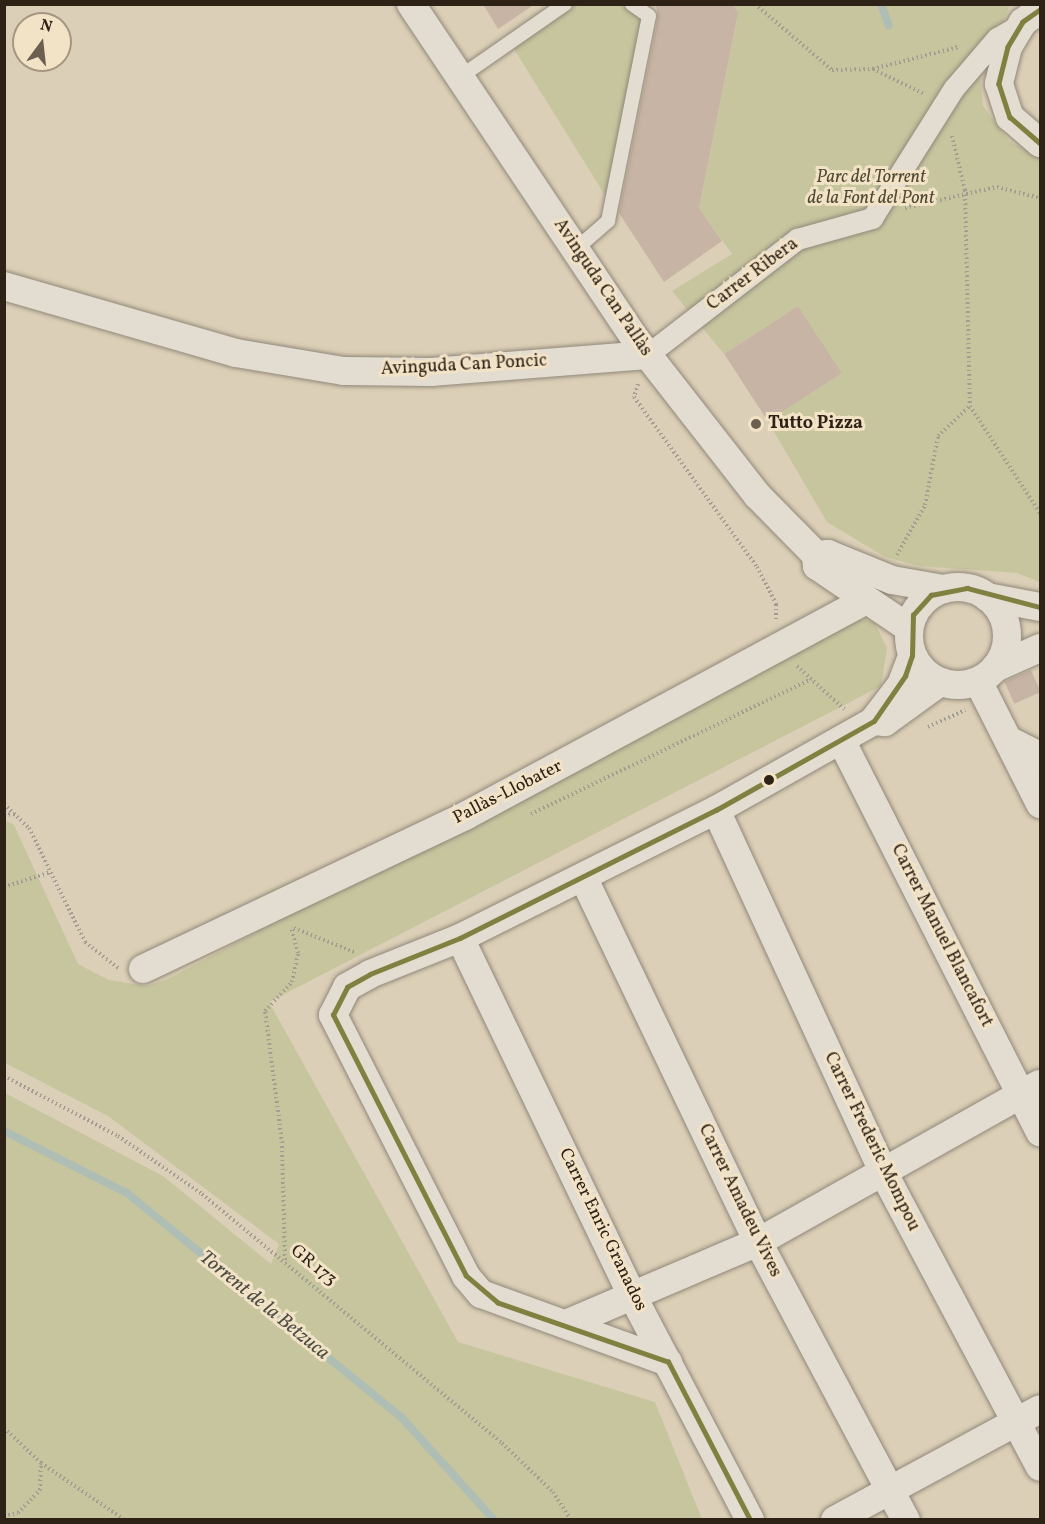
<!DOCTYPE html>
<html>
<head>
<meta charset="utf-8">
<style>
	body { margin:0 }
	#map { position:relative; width:1045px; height:1524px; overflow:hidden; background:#dccfb7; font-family:Vollkorn,serif }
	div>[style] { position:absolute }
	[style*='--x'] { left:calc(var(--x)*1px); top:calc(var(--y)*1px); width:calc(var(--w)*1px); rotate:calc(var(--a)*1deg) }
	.green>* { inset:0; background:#c7c59e }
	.stream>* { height:8px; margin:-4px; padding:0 4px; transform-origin:4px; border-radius:4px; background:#afbeb4 }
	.building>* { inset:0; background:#c7b4a4; transform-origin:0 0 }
	.path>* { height:4px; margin-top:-2px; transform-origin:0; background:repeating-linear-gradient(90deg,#a29c92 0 1.5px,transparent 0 4.5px) }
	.roads { filter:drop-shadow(0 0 2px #908879) drop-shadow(0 0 2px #908879) }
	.service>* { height:14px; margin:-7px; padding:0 7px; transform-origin:7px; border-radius:7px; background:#e3dcd0 }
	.pedestrian>* { height:21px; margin:-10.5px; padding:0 10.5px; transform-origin:10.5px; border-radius:10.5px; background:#e3dcd0 }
	.minor>* { height:28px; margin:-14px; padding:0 14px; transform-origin:14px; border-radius:14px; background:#e3dcd0 }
	.minor>.ring { margin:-14px; padding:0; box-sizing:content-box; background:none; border:28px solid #e3dcd0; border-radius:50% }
	.bus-1>* { height:4.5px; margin:-2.25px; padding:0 2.25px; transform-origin:2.25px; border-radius:2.25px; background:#808040 }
	.dots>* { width:16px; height:16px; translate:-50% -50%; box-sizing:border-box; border:3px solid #f2e3c6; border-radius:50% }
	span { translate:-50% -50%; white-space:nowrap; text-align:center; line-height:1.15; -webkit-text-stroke:6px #f2e3c6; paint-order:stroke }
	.park-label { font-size:18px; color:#504934; font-style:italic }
	.street-label { font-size:18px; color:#2e2217 }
	.poi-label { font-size:18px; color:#2e2217; font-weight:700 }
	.left { translate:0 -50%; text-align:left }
	.water-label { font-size:20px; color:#4f4e46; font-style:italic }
	.frame { position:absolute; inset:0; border:6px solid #2e2217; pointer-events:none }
	.north { position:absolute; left:12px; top:12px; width:60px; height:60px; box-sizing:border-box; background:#f2e3c6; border:2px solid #a49680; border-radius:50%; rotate:15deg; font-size:16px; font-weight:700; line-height:24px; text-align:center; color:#2e2217 }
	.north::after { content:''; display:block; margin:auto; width:21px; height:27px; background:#6b5f4f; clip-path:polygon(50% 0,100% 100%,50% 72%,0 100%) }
</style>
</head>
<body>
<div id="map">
	<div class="green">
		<i style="clip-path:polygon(567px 5px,620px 5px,646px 18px,608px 200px,509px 41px)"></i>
		<i style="clip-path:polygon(732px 5px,1010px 5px,980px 78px,983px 106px,1009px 141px,1040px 158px,1040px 582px,1017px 573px,919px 566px,885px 557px,827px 522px,767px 420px,841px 373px,798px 306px,724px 354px,672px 291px,732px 254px,699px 208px,738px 14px)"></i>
		<i style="clip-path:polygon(854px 616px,874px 622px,887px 648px,881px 686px,269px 1002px,458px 1342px,655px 1402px,702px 1519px,5px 1519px,5px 1093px,163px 1176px,271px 1264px,279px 1244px,108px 1116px,5px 1063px,4px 820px,14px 825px,78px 964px,109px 980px,146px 986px,166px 980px)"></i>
	</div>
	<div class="stream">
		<i style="--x:881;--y:4;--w:23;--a:70"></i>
		<i style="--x:4;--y:1131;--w:138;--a:26.8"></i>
		<i style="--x:127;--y:1193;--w:354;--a:39.3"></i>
		<i style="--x:401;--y:1417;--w:139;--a:47.9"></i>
	</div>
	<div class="building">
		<i style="clip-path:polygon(483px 4px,535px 4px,498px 29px)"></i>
		<i style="clip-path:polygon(656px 4px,732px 4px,738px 13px,699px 208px,722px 241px,664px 282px,619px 213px,658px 18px)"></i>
		<i style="left:798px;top:306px;width:80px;height:88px;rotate:57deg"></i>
		<i style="left:1031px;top:670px;width:24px;height:29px;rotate:66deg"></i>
	</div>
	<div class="path">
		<i style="--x:755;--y:4;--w:101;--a:40.6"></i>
		<i style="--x:832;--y:70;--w:41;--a:-1.4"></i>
		<i style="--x:873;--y:69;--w:88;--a:-14.5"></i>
		<i style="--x:873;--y:69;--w:57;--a:26.1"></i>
		<i style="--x:952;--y:136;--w:56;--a:76.5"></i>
		<i style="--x:965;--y:190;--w:216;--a:88.7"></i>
		<i style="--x:970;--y:406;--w:128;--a:56.8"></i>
		<i style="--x:905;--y:208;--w:94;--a:-12.9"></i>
		<i style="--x:997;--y:187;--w:44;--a:14.3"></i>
		<i style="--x:638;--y:384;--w:14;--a:107"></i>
		<i style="--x:634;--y:397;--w:210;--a:54.1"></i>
		<i style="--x:757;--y:567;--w:42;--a:62.8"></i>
		<i style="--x:776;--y:604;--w:16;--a:90"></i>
		<i style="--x:897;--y:555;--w:57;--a:-60.8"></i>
		<i style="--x:925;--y:505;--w:70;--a:-79.3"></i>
		<i style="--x:938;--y:436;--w:44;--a:-43.2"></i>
		<i style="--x:797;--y:666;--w:64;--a:42.5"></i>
		<i style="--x:928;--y:727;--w:41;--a:-24.7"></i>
		<i style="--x:4;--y:804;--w:35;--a:44"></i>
		<i style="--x:29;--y:828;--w:127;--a:63.8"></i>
		<i style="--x:85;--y:942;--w:42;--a:38.2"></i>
		<i style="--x:531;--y:814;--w:311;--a:-25.7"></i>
		<i style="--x:4;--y:815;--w:12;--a:-5"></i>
		<i style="--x:4;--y:887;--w:49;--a:-17.7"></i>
		<i style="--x:294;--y:928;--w:65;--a:21.8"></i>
		<i style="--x:4;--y:1076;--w:129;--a:27.8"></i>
		<i style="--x:118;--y:1136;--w:102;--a:34.6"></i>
		<i style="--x:202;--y:1194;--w:390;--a:39.7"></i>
		<i style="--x:502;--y:1443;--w:71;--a:43.9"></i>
		<i style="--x:553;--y:1492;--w:33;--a:57"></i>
		<i style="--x:285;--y:1260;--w:117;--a:-91.5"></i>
		<i style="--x:282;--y:1143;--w:133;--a:-97.3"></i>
		<i style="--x:265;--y:1011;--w:40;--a:-47"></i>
		<i style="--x:292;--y:982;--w:30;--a:-78"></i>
		<i style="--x:298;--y:953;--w:27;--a:-105"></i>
		<i style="--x:4;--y:1428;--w:51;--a:43.4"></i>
		<i style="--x:41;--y:1463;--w:102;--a:34.2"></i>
		<i style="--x:4;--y:1516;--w:14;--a:-12"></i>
		<i style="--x:18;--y:1513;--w:32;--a:-46"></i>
		<i style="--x:40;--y:1490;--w:27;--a:-88"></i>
	</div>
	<div class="roads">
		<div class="service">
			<i style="--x:460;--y:77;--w:128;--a:-34.8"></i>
			<i style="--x:576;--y:249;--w:43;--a:-41.2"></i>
			<i style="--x:608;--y:221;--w:209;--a:-78.7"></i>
			<i style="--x:649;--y:16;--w:21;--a:-145"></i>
		</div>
		<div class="pedestrian">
			<i style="--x:647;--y:355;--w:190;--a:-37.7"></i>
			<i style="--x:797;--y:239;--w:78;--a:-15.6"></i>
			<i style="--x:872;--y:218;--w:154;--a:-57.8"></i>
			<i style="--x:954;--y:88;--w:66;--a:-49.3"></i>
			<i style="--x:997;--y:38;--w:24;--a:-30"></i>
		</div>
		<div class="minor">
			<i style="--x:411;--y:4;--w:404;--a:56.2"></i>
			<i style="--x:636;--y:340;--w:197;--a:52"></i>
			<i style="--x:757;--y:495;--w:84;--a:45.5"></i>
			<i style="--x:816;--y:555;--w:11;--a:85"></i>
			<i style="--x:817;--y:566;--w:111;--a:34"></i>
			<i style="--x:1040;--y:10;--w:21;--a:145"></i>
			<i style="--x:1023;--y:22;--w:29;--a:121"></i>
			<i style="--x:1008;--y:47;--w:38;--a:104"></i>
			<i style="--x:999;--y:84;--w:35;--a:72"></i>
			<i style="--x:1010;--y:117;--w:40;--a:41"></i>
			<i style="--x:4;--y:286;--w:241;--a:16.1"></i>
			<i style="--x:236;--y:353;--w:109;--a:9.5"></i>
			<i style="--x:344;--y:371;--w:87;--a:0.7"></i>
			<i style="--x:431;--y:372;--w:217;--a:-4.5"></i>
			<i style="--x:816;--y:555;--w:12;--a:-5"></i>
			<i style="--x:828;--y:554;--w:69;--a:22.1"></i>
			<i style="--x:892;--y:580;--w:52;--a:10"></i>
			<i class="ring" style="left:909px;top:587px;width:70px;height:70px"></i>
			<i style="--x:987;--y:597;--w:54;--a:10.7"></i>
			<i style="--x:995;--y:668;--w:49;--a:-24"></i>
			<i style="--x:978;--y:681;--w:138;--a:63.2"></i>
			<i style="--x:874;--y:720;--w:44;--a:-52.4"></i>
			<i style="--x:901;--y:685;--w:31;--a:-69"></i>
			<i style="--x:841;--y:740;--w:440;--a:63.1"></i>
			<i style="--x:1008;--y:740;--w:36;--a:27"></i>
			<i style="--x:716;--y:810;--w:396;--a:65.2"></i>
			<i style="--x:882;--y:1170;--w:336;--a:62"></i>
			<i style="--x:583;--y:877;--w:405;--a:64.4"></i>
			<i style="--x:758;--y:1242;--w:315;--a:62"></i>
			<i style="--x:460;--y:938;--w:396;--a:64.3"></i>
			<i style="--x:632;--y:1295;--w:254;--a:62.3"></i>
			<i style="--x:143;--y:969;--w:357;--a:-25.4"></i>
			<i style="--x:465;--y:816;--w:455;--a:-28.3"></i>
			<i style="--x:566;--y:1324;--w:209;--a:-23.1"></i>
			<i style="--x:758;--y:1242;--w:323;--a:-29.3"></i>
			<i style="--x:668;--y:1362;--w:199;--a:-160"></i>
			<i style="--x:481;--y:1294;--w:23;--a:-130"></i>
			<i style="--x:466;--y:1276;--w:293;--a:-117"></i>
			<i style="--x:333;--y:1015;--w:31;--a:-63"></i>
			<i style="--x:347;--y:987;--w:26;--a:-29"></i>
			<i style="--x:370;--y:974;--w:97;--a:-21.8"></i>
			<i style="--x:460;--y:938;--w:286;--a:-26.6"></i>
			<i style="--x:716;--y:810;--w:181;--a:-29.4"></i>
			<i style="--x:874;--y:721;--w:11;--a:5"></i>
			<i style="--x:885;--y:722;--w:68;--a:-36"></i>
			<i style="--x:835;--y:1520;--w:233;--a:-28.4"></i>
		</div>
	</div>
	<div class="bus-1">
		<i style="--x:1040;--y:10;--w:21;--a:145"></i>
		<i style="--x:1023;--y:22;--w:29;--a:121"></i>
		<i style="--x:1008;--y:47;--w:38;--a:104"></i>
		<i style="--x:999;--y:84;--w:35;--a:72"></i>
		<i style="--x:1010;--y:117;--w:40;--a:41"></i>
		<i style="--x:750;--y:1520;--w:178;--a:-117.4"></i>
		<i style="--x:668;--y:1362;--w:180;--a:-160.9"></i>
		<i style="--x:498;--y:1303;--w:42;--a:-139.8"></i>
		<i style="--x:466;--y:1276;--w:293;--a:-117"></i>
		<i style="--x:333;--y:1015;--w:31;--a:-63"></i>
		<i style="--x:347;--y:987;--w:26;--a:-29"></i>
		<i style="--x:370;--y:974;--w:97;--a:-21.8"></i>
		<i style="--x:460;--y:938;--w:286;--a:-26.6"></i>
		<i style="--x:716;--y:810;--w:181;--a:-29.4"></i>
		<i style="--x:874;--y:721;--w:55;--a:-55.4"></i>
		<i style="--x:905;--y:676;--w:21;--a:-71"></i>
		<i style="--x:912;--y:656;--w:41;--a:-88.6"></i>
		<i style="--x:913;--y:615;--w:27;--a:-48"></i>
		<i style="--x:931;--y:595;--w:37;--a:-11"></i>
		<i style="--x:967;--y:588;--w:75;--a:14.6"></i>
	</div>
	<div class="dots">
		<i style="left:756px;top:424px;background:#6b5f4f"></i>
		<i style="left:769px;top:780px;background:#2e2217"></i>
	</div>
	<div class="park-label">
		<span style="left:871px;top:189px">Parc del Torrent<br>de la Font del Pont</span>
	</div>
	<div class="street-label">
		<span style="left:753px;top:275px;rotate:-37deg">Carrer Ribera</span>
		<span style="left:602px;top:288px;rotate:56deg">Avinguda Can Pallàs</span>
		<span style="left:464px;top:366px;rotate:-3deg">Avinguda Can Poncic</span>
		<span style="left:508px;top:793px;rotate:-27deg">Pallàs-Llobater</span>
		<span style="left:941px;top:936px;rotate:63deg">Carrer Manuel Blancafort</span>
		<span style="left:871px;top:1142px;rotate:64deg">Carrer Frederic Mompou</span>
		<span style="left:739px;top:1201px;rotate:64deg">Carrer Amadeu Vives</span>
		<span style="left:602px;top:1230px;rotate:64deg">Carrer Enric Granados</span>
		<span style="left:313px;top:1266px;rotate:39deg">GR 173</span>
	</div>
	<div class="poi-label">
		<span class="left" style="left:768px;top:424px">Tutto Pizza</span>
	</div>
	<div class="water-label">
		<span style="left:264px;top:1306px;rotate:39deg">Torrent de la Betzuca</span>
	</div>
	<div class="frame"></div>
	<div class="north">N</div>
</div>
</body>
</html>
